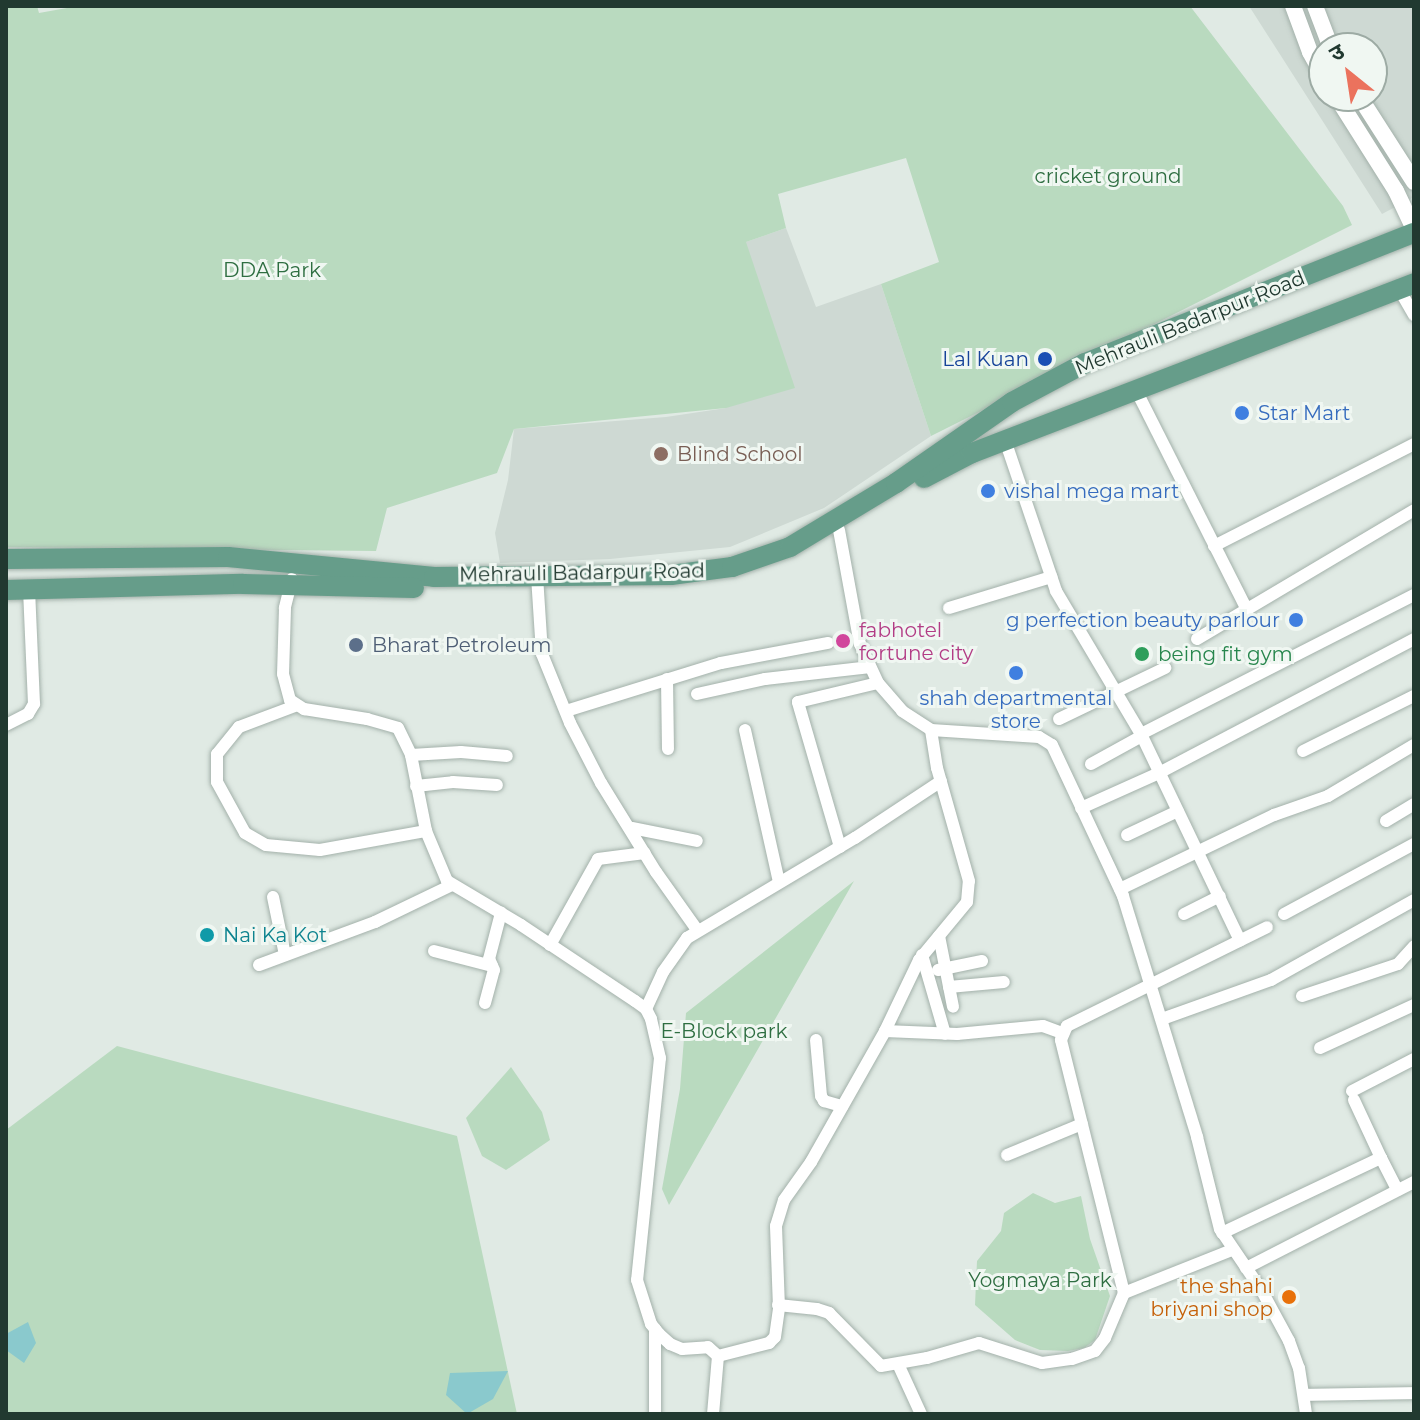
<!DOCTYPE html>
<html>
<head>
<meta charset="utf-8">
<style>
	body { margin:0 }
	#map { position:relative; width:1420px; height:1420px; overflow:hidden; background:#e0eae4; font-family:Montserrat,"Noto Sans Devanagari",sans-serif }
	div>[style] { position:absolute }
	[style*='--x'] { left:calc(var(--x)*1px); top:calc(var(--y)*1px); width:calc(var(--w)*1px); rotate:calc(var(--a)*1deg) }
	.built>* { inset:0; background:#ced9d3 }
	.green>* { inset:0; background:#b9dabf }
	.water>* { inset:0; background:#8ac9cd }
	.roads { filter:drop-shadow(0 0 2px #a3b1aa) drop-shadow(0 0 2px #a3b1aa) }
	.minor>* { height:12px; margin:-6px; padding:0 6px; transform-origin:6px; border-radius:6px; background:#fff }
	.tertiary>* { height:16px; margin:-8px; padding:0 8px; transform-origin:8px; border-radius:8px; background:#fff }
	.primary>* { height:20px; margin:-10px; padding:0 10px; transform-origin:10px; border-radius:10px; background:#669d8a }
	.dots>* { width:22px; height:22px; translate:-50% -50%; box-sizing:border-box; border:4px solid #f0f7f2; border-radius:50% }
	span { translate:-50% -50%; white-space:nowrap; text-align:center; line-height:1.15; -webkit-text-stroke:6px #f0f7f2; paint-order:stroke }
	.park-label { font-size:20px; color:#2e6e41 }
	.street-label { font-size:20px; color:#213930 }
	.transit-label { font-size:20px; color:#164399 }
	.right { translate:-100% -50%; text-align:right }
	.shop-label { font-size:20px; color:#366cbe }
	.left { translate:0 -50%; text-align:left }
	.education-label { font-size:20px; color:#785e54 }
	.hotel-label { font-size:20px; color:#b23c85 }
	.service-label { font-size:20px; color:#4e5e75 }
	.leisure-label { font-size:20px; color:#27864d }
	.culture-label { font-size:20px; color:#0d838f }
	.food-label { font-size:20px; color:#c56008 }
	.frame { position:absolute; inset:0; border:8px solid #213930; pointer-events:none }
	.north { position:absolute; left:1308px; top:32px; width:80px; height:80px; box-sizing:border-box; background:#f0f7f2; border:2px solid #9daba4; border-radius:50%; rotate:330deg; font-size:22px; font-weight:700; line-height:32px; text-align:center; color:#213930 }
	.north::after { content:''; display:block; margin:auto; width:28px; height:36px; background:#eb725d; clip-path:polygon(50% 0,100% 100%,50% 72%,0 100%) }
</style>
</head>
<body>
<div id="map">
	<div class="built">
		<i style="clip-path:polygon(evenodd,1249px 6px,1414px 6px,1414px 197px,1382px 214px,1249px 6px,1324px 48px,1372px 48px,1372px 96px,1324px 96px,1324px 48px)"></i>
		<i style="clip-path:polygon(786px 228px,816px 307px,881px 284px,931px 436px,824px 508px,730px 547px,610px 559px,500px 563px,495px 533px,508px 480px,514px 429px,666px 417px,726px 408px,746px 242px)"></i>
	</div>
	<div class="green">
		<i style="clip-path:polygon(6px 6px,37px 6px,39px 13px,78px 6px,1190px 6px,1343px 206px,1352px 225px,931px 436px,881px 284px,939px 262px,906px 158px,778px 194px,786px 228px,746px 242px,795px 388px,726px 408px,514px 429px,497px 473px,387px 508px,376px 551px,6px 547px)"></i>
		<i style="clip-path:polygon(854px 881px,669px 1205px,662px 1189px,680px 1089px,686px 1013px)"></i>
		<i style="clip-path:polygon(117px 1046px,457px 1136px,517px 1414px,6px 1414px,6px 1130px)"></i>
		<i style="clip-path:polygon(511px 1067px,542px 1112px,550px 1140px,506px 1170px,482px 1156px,466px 1118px)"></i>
		<i style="clip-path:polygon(1033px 1193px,1055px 1203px,1081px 1196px,1090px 1239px,1110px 1296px,1095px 1340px,1084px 1348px,1068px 1351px,1040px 1350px,1015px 1340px,975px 1305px,977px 1261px,1001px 1231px,1004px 1213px)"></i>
	</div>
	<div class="water">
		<i style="clip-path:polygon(28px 1322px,36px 1343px,24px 1363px,6px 1350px,6px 1334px)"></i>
		<i style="clip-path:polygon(508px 1371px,493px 1399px,467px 1414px,446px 1395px,450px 1373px)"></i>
	</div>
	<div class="roads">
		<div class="minor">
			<i style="--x:1399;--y:289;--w:30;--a:60"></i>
			<i style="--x:1136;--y:390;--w:246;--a:63.2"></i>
			<i style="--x:1005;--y:440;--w:159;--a:71.3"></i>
			<i style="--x:1056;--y:591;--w:166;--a:59.3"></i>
			<i style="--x:1141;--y:734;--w:229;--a:64.4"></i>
			<i style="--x:839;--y:530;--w:116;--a:79.6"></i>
			<i style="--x:860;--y:644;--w:43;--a:65.2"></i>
			<i style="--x:878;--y:683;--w:37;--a:49"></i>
			<i style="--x:902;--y:711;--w:35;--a:33"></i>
			<i style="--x:931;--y:730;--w:108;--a:3.7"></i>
			<i style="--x:1039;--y:737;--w:15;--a:32"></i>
			<i style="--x:1052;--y:745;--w:167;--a:64.8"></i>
			<i style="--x:1123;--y:896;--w:252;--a:72.9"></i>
			<i style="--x:1197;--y:1137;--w:95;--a:76"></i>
			<i style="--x:1220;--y:1229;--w:75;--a:55.9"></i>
			<i style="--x:1262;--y:1291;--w:57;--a:61.6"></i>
			<i style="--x:1289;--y:1341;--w:29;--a:70"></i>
			<i style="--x:1299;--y:1368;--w:47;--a:81.3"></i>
			<i style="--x:1214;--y:546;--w:225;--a:-27"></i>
			<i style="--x:537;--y:576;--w:78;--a:86.3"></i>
			<i style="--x:542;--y:654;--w:74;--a:67.9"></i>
			<i style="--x:570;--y:723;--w:68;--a:62.7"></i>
			<i style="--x:601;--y:783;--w:105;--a:58.3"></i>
			<i style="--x:656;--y:872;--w:72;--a:54.6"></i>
			<i style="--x:292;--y:579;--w:30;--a:104"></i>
			<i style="--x:285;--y:608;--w:66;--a:91.7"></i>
			<i style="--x:283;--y:674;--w:27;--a:75"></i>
			<i style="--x:290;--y:700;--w:17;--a:33"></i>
			<i style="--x:304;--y:709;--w:64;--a:9"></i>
			<i style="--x:367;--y:719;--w:32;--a:16"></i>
			<i style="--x:398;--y:728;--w:30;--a:64"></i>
			<i style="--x:411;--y:755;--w:77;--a:78.8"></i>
			<i style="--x:426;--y:831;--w:54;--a:67.2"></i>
			<i style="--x:447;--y:881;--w:86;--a:30.7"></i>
			<i style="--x:521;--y:925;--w:137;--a:33.7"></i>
			<i style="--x:635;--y:1001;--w:14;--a:36"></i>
			<i style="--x:646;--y:1009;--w:11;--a:63"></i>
			<i style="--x:651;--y:1019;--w:40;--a:77"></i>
			<i style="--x:660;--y:1058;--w:223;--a:95.9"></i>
			<i style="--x:637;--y:1280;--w:46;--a:72.3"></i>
			<i style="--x:651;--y:1324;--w:13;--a:51"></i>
			<i style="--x:659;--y:1334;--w:15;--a:42"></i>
			<i style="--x:670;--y:1344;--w:13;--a:23"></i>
			<i style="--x:682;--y:1349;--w:26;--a:-4"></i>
			<i style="--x:708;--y:1347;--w:13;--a:42"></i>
			<i style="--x:718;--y:1356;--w:58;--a:94.9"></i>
			<i style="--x:949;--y:608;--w:107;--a:-16.9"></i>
			<i style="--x:1197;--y:639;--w:252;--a:-30.7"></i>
			<i style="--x:667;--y:679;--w:70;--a:89.2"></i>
			<i style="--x:697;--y:694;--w:70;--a:-12.4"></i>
			<i style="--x:765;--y:679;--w:106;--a:-6.5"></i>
			<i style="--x:295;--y:706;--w:60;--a:159.4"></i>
			<i style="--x:239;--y:727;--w:35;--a:129"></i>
			<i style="--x:217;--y:754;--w:28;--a:90"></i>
			<i style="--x:217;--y:782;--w:58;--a:61.2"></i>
			<i style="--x:245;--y:833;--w:24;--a:30"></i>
			<i style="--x:266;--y:845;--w:54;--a:5.3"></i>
			<i style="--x:320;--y:850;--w:108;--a:-10.2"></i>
			<i style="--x:566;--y:711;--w:162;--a:-17.2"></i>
			<i style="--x:721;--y:663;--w:109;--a:-10.6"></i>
			<i style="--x:1059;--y:719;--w:118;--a:-25.7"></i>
			<i style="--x:6;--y:725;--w:25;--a:-27"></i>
			<i style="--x:28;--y:714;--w:12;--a:-59"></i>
			<i style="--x:34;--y:704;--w:114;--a:-92.5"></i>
			<i style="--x:745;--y:730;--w:156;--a:77.4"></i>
			<i style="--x:1141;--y:734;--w:306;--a:-27"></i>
			<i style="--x:1303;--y:751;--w:124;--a:-26.4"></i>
			<i style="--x:411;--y:755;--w:50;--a:-3.4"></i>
			<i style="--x:461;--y:752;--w:46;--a:5"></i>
			<i style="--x:1091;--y:764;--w:58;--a:-28.8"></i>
			<i style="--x:416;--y:786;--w:37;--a:-6"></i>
			<i style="--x:453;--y:782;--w:44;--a:3.9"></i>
			<i style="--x:1081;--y:808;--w:85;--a:-24.2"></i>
			<i style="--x:1159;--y:773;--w:288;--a:-27.7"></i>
			<i style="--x:1386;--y:821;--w:33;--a:-31"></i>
			<i style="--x:632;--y:828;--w:66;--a:11.3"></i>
			<i style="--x:1127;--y:835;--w:56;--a:-25.2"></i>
			<i style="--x:840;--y:847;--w:151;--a:-106.2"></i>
			<i style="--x:798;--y:702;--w:82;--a:-13.4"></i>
			<i style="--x:1120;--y:889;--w:171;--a:-25.7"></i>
			<i style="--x:1274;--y:815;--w:57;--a:-19.4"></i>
			<i style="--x:1328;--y:796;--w:100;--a:-30.7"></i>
			<i style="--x:273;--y:897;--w:59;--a:78.3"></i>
			<i style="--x:1184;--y:914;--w:40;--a:-26.6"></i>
			<i style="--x:1284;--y:914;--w:148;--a:-28.3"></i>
			<i style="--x:939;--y:936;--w:72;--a:78.8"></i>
			<i style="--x:550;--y:945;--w:98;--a:-60.8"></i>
			<i style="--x:598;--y:859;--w:47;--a:-7.3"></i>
			<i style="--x:434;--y:951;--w:60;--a:14.5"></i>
			<i style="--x:922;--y:955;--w:82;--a:73.8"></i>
			<i style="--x:259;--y:965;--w:124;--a:-20.3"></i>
			<i style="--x:375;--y:922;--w:85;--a:-25.7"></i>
			<i style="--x:938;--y:970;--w:45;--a:-11.6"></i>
			<i style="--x:949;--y:987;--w:55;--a:-5.2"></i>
			<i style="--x:1302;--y:996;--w:101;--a:-18.4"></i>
			<i style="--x:1398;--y:964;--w:24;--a:-48"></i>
			<i style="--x:485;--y:1003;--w:34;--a:-75"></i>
			<i style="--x:494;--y:970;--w:12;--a:-114"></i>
			<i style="--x:489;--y:959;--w:48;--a:-75.4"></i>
			<i style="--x:646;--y:1009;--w:41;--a:-65.3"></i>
			<i style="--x:663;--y:972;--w:42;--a:-54.8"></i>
			<i style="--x:687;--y:938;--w:196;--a:-30.8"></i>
			<i style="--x:855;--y:838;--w:103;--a:-33.5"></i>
			<i style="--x:1162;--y:1019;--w:116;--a:-19.7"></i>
			<i style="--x:1271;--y:980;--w:164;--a:-29.2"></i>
			<i style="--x:885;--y:1031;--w:72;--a:2.4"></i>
			<i style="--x:957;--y:1034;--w:86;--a:-5.3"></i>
			<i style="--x:1043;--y:1026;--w:20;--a:20"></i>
			<i style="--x:816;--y:1040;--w:56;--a:84.9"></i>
			<i style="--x:821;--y:1096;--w:6;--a:59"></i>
			<i style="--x:824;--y:1101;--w:19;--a:16"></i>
			<i style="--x:1320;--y:1048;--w:103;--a:-24.6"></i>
			<i style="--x:1352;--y:1091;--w:70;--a:-27.3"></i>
			<i style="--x:1007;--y:1155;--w:81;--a:-22.5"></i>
			<i style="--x:1381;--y:1158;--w:36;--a:63"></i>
			<i style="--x:1222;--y:1233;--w:176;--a:-25.3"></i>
			<i style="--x:1381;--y:1158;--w:64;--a:-115"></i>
			<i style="--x:1232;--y:1250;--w:116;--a:158.3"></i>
			<i style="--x:1124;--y:1293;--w:261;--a:-104"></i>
			<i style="--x:1061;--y:1040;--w:15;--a:-67"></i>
			<i style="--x:1067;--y:1026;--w:223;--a:-26.3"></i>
			<i style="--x:1246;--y:1268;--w:189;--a:-27.1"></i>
			<i style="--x:778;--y:1305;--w:39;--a:6"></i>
			<i style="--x:817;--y:1309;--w:13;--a:18"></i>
			<i style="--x:829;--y:1313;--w:74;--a:45.5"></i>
			<i style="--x:881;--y:1366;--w:47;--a:-9.9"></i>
			<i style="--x:927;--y:1358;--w:54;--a:-16.1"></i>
			<i style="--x:979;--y:1343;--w:66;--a:17.6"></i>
			<i style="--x:1042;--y:1363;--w:30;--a:-8"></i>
			<i style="--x:1072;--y:1359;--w:24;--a:-19"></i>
			<i style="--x:1095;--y:1351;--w:16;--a:-52"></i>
			<i style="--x:1105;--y:1338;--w:49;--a:-67.1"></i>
			<i style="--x:655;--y:1329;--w:85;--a:90"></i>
			<i style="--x:718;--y:1356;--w:53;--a:-14.3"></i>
			<i style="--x:769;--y:1343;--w:8;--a:-45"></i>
			<i style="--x:775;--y:1337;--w:29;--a:-82"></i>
			<i style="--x:779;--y:1308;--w:82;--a:-92.1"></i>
			<i style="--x:776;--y:1226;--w:27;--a:-73"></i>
			<i style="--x:784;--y:1200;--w:47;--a:-54.6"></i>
			<i style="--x:811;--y:1162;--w:150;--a:-60.5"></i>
			<i style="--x:885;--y:1031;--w:79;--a:-64.4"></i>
			<i style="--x:919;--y:960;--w:75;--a:-50.4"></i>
			<i style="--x:967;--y:902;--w:21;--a:-85"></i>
			<i style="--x:969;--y:881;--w:117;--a:-105.8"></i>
			<i style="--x:937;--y:768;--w:38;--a:-99"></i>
			<i style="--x:898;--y:1364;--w:55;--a:65.3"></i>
			<i style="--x:1304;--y:1395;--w:110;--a:-1"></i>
		</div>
		<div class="tertiary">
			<i style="--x:1293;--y:6;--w:49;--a:69.7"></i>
			<i style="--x:1310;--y:52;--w:29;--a:61"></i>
			<i style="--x:1315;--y:6;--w:45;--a:69.1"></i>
			<i style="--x:1336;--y:96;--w:112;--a:57.7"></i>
			<i style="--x:1396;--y:191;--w:42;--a:64.7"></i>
			<i style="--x:1359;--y:96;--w:102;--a:57.4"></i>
		</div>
		<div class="primary">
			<i style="--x:924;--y:478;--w:54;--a:-27.5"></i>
			<i style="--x:972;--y:453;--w:474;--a:-21"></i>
			<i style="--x:6;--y:559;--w:222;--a:-0.5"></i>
			<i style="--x:228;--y:557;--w:207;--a:5.5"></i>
			<i style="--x:434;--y:577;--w:237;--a:-0.5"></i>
			<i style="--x:671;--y:575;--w:62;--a:-7.5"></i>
			<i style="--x:732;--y:567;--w:61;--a:-19"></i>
			<i style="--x:790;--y:547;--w:124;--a:-31.1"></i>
			<i style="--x:896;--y:483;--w:141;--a:-34.9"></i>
			<i style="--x:1012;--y:402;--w:83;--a:-28.1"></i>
			<i style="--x:1085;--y:363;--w:354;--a:-21.6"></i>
			<i style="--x:6;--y:590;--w:237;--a:-1.5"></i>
			<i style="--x:243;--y:584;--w:171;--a:1.3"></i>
		</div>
	</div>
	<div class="dots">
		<i style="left:1045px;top:359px;background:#1a4fb4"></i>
		<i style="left:1242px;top:413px;background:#3f7fe0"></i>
		<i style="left:661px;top:454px;background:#8d6e63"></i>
		<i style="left:988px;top:491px;background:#3f7fe0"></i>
		<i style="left:1296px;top:620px;background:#3f7fe0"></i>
		<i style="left:843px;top:641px;background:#d1479c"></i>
		<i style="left:356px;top:645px;background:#5c6f8a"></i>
		<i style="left:1142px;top:654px;background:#2e9e5b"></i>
		<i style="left:1016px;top:673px;background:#3f7fe0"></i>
		<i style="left:207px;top:935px;background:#0f9aa8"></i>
		<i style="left:1289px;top:1297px;background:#e8710a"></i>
	</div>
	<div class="park-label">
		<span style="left:1108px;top:176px">cricket ground</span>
		<span style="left:272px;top:270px">DDA Park</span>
		<span style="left:724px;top:1031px">E-Block park</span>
		<span style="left:1040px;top:1280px">Yogmaya Park</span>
	</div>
	<div class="street-label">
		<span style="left:1190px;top:323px;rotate:-22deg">Mehrauli Badarpur Road</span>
		<span style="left:582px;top:573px;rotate:-1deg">Mehrauli Badarpur Road</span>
	</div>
	<div class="transit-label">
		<span class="right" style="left:1029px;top:359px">Lal Kuan</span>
	</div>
	<div class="shop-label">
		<span class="left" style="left:1258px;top:413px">Star Mart</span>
		<span class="left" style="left:1004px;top:491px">vishal mega mart</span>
		<span class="right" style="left:1280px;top:620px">g perfection beauty parlour</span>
		<span style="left:1016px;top:710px">shah departmental<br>store</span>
	</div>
	<div class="education-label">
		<span class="left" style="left:677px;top:454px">Blind School</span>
	</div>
	<div class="hotel-label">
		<span class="left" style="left:859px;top:642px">fabhotel<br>fortune city</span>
	</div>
	<div class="service-label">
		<span class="left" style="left:372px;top:645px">Bharat Petroleum</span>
	</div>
	<div class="leisure-label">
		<span class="left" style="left:1158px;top:654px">being fit gym</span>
	</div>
	<div class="culture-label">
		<span class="left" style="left:223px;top:935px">Nai Ka Kot</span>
	</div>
	<div class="food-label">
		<span class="right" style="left:1273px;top:1298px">the shahi<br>briyani shop</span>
	</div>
	<div class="frame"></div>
	<div class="north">उ</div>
</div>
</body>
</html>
